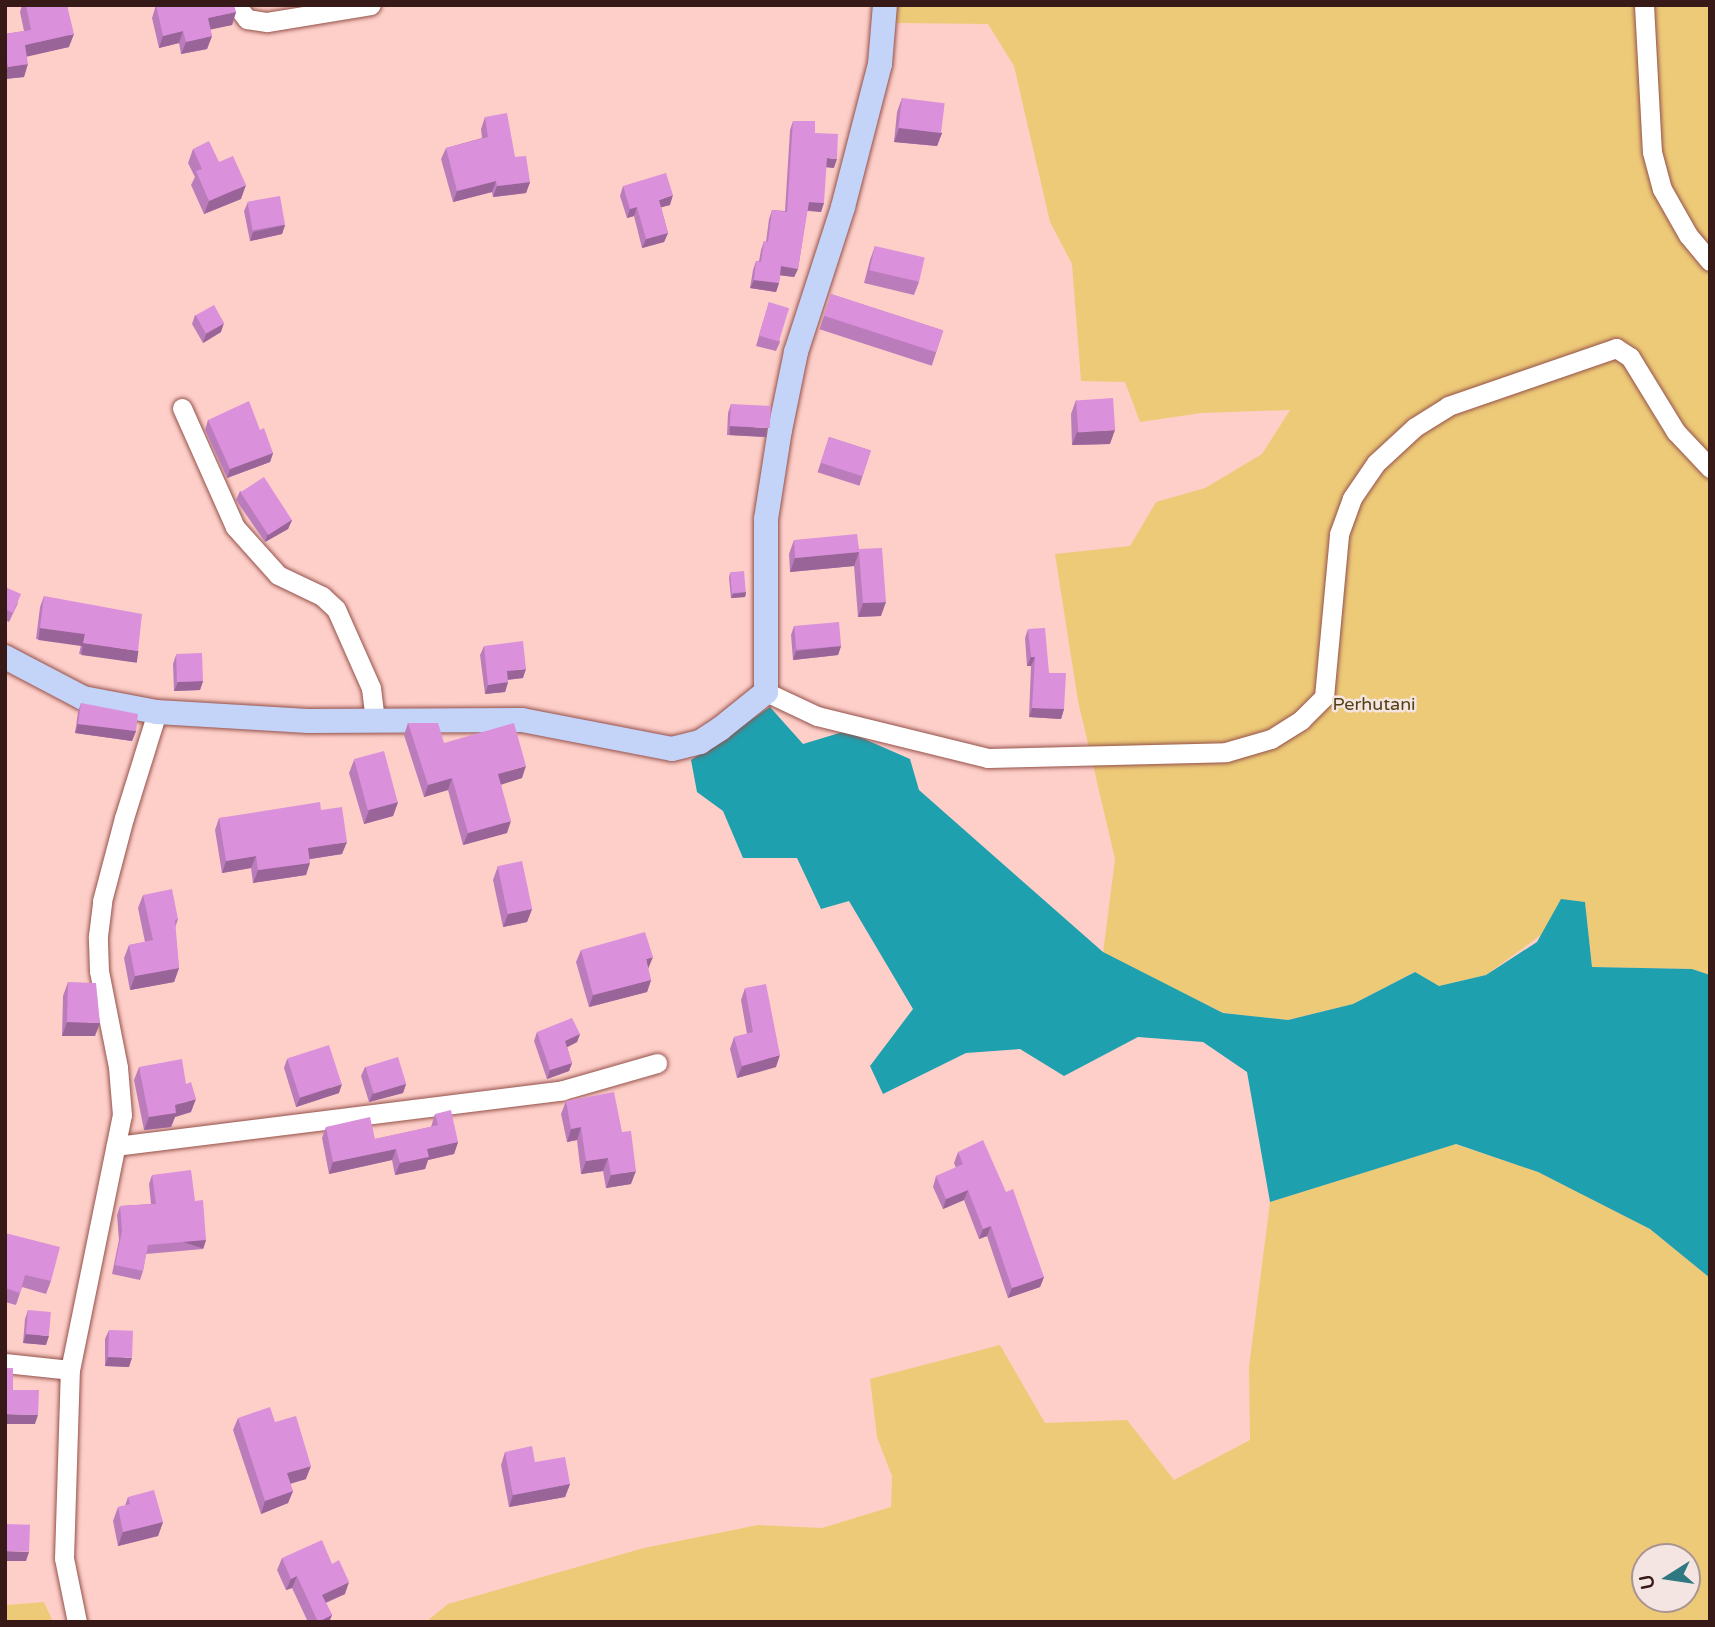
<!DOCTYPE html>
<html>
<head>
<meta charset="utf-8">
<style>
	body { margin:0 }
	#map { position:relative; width:1715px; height:1627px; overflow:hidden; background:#fecfc9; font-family:"Varela Round",sans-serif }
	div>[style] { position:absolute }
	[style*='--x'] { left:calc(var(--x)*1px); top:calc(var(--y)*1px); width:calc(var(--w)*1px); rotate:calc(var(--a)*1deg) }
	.green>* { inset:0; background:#edca78 }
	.water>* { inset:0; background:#1fa0ae }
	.roads { filter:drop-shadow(0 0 2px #94514a) drop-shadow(0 0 2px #94514a) }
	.minor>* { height:19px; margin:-9.5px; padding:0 9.5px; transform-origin:9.5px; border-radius:9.5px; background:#fff }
	.major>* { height:24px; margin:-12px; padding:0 12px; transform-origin:12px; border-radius:12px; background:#c4d3f8 }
	.wall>* { inset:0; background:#bb7cbc; transform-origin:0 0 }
	.shaded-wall>* { inset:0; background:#996599; transform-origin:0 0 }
	.building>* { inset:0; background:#da90db; transform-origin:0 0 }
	span { translate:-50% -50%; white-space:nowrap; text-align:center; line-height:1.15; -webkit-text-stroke:5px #f5e5e2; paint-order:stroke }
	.park-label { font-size:18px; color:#524015 }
	.frame { position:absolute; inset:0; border:7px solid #371a17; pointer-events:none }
	.north { position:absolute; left:1631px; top:1543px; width:70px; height:70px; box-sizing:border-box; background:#f5e5e2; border:2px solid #a99491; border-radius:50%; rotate:258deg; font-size:19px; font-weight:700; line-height:28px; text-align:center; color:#371a17 }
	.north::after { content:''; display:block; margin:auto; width:24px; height:32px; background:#307881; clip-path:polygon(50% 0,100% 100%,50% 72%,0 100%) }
</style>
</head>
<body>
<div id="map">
	<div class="green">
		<i style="clip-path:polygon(895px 5px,1710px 5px,1710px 975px,1692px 969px,1592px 967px,1585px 903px,1486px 975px,1439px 986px,1414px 972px,1353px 1004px,1288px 1020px,1223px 1013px,1103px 953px,1115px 859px,1078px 701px,1055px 554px,1130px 546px,1156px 502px,1205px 488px,1262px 454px,1290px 410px,1201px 413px,1140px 422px,1125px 382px,1081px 381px,1072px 264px,1050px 222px,1014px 66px,988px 24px,897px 23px)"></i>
		<i style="clip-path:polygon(evenodd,1455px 1144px,1538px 1172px,1650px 1229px,1710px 1278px,1710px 1622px,426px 1622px,448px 1604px,644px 1548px,758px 1525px,822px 1528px,891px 1507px,892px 1476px,877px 1437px,870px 1379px,1000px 1345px,1045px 1423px,1127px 1420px,1174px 1480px,1250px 1440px,1249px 1367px,1270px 1202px,1455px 1144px,1645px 1557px,1687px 1557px,1687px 1599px,1645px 1599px,1645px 1557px)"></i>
		<i style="clip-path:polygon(44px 1602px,53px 1622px,5px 1622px,5px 1605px)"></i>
	</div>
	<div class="water">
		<i style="clip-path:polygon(770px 707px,803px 744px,846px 731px,910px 759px,919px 790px,1103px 952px,1223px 1013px,1288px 1020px,1353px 1004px,1415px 972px,1439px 986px,1486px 975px,1537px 942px,1561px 899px,1585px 902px,1592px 967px,1692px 969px,1710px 975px,1710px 1278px,1650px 1229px,1538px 1172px,1456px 1144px,1270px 1202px,1247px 1072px,1203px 1042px,1138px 1037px,1064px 1076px,1020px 1049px,966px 1053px,883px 1094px,870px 1066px,913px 1009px,849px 901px,821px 909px,797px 858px,743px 858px,723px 811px,697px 792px,691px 760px)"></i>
	</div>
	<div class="roads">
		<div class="minor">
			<i style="--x:236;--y:5;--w:18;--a:52"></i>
			<i style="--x:247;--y:19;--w:20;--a:9"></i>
			<i style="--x:267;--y:22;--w:105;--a:-9.3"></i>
			<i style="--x:1644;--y:5;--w:147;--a:86.9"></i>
			<i style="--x:1652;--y:152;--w:38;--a:75"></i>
			<i style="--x:1662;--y:189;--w:53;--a:60.5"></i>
			<i style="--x:1688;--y:235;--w:34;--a:50"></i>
			<i style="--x:182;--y:408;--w:130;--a:66"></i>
			<i style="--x:235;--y:527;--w:64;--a:48.1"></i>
			<i style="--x:278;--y:575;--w:49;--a:25.5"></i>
			<i style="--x:322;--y:596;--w:19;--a:43"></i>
			<i style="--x:336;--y:609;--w:86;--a:66.1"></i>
			<i style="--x:371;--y:688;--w:34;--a:83"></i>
			<i style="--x:766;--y:692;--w:56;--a:25.2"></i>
			<i style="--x:817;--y:716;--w:176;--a:13.8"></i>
			<i style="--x:988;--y:758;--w:238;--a:-1.4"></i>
			<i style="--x:1226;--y:752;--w:47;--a:-16.1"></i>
			<i style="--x:1271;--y:739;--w:36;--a:-32"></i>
			<i style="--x:1301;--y:720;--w:33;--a:-45"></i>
			<i style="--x:1324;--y:697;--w:164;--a:-84.7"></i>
			<i style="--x:1339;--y:534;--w:38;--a:-70"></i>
			<i style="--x:1352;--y:498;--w:42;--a:-55.6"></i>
			<i style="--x:1376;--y:463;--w:53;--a:-42.7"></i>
			<i style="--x:1415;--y:427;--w:39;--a:-32"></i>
			<i style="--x:1448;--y:406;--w:178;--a:-19"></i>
			<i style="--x:1616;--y:348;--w:17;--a:33"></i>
			<i style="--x:1630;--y:357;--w:88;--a:58.5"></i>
			<i style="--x:1676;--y:432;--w:50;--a:46.6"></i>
			<i style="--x:116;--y:1146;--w:450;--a:-7.1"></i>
			<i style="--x:563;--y:1090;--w:98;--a:-16"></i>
			<i style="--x:5;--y:1363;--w:65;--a:6.1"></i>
			<i style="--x:77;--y:1622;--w:65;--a:-101.5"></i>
			<i style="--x:64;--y:1558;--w:188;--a:-88.2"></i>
			<i style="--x:70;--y:1370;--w:260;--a:-78.5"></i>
			<i style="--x:122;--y:1115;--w:48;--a:-94.8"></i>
			<i style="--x:118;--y:1067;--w:98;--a:-101.2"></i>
			<i style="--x:99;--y:971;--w:35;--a:-92"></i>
			<i style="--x:98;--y:936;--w:35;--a:-83"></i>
			<i style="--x:102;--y:901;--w:86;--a:-75.2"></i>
			<i style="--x:124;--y:818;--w:111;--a:-72.7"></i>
		</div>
		<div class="major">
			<i style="--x:5;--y:657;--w:88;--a:27.7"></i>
			<i style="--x:83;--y:698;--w:75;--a:10.7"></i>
			<i style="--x:157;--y:712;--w:151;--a:3.4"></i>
			<i style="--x:308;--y:721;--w:214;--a:-0.3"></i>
			<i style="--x:522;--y:720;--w:153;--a:10.9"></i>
			<i style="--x:672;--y:749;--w:29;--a:-14"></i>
			<i style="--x:700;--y:742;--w:24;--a:-33"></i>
			<i style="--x:720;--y:729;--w:59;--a:-38.8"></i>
			<i style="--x:766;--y:692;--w:173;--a:-90"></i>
			<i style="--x:766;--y:519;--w:90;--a:-81.1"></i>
			<i style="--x:780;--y:430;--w:80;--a:-78.4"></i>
			<i style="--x:796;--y:352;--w:152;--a:-72"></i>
			<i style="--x:843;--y:207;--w:148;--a:-75.5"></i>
			<i style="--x:880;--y:64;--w:59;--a:-85.2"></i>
		</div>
	</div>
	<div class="wall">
		<i style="clip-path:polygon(22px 5px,67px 5px,69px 47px,27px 56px,24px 77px,5px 79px,5px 34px,24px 31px,20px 12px)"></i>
		<i style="clip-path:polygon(156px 5px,236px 12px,232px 25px,210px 29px,212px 36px,207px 49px,181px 54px,179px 43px,159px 48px,152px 18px)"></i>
		<i style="clip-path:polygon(902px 98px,942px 133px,937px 146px,894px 142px,897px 112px)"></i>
		<i style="clip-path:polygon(485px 117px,515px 157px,530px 182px,526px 193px,493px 197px,492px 192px,453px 202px,441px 159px,446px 148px,482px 138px,481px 129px)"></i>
		<i style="clip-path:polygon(793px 121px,815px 133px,834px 168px,826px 167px,821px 212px,807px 211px,798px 269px,794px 277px,780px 275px,779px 283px,776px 292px,750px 288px,753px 270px,756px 261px,759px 261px,761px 250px,764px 241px,766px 242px,769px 219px,772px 210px,785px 211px,790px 130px)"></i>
		<i style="clip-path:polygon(193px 149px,219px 162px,241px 199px,204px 214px,191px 185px,195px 177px,188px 163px)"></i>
		<i style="clip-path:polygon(623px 186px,670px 205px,661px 207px,668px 233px,664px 242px,642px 248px,634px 216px,627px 218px,620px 196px)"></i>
		<i style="clip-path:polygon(248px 202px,285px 225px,282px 234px,250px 241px,244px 211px)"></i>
		<i style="clip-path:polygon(875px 246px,919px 282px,914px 295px,864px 283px,870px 260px)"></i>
		<i style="left:831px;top:294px;width:118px;height:37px;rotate:18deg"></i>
		<i style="clip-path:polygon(769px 302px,780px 342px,776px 351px,756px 346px)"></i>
		<i style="clip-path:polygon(195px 315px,221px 332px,203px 343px,192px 324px)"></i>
		<i style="clip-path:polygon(1076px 400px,1110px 444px,1072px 445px,1071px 414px)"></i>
		<i style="clip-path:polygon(731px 404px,764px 437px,727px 435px,728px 413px)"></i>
		<i style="clip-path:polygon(208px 420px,260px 430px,273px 453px,270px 462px,227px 478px,205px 430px)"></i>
		<i style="left:829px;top:437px;width:44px;height:37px;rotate:18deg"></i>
		<i style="clip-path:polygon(240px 491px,292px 520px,288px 529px,265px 542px,236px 500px)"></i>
		<i style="clip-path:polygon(794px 540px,859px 549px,881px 616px,858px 617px,854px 566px,790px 572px,789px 554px)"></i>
		<i style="clip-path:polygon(730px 573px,746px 592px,745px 597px,731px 598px,729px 578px)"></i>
		<i style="clip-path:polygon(5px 587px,18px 603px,9px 622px,5px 620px)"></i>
		<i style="clip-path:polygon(44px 596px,134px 662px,79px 654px,81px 645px,36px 639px,40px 607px)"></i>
		<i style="clip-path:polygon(794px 626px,841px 646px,838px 655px,793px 660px,791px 635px)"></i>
		<i style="clip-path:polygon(1028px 629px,1049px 673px,1064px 709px,1061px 719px,1029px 717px,1031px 666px,1027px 666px,1025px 638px)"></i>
		<i style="clip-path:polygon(484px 646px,523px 678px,508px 680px,508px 682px,505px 692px,485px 694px,480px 655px)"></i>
		<i style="clip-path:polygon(176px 655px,203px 681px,200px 690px,174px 691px,173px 664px)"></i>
		<i style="clip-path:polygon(81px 703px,136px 731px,132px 741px,75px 733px,78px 712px)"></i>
		<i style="clip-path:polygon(408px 723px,444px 743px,522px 778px,501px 784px,507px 833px,463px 845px,448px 790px,424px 797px,404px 735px)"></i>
		<i style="clip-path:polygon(354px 760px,398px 802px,393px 816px,364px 824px,349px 773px)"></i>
		<i style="clip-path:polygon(321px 810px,342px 854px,310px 859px,306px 875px,253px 883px,251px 868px,222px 873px,215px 830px,219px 818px)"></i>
		<i style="clip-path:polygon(498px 866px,532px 909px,527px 922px,503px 927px,493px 880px)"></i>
		<i style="clip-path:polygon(143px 895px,178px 919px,175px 928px,179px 968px,174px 982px,130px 990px,124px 958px,129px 945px,145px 942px,138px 908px)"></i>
		<i style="clip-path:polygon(581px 950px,648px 969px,651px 980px,647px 992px,589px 1007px,576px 962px)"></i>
		<i style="clip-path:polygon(68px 982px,95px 1036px,62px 1036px,63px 996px)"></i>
		<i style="clip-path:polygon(745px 988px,776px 1067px,737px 1078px,730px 1049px,734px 1037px,747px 1034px,741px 1000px)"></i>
		<i style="clip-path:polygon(537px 1032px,580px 1034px,577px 1042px,567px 1047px,572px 1063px,569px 1071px,547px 1079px,534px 1041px)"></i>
		<i style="clip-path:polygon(287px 1059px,339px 1093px,296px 1107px,284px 1068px)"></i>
		<i style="clip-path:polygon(139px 1067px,191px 1112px,175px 1117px,171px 1127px,144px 1130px,134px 1080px)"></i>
		<i style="clip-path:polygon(365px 1067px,406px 1084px,403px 1093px,369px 1102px,361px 1076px)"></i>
		<i style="clip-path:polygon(566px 1101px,631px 1184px,606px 1188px,603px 1171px,581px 1174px,577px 1140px,567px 1142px,561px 1114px)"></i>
		<i style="clip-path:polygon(435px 1114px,458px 1142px,454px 1154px,428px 1160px,425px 1169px,395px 1175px,392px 1160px,329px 1174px,322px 1138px,326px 1127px,375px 1139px,431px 1127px)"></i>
		<i style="clip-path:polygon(958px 1152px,1044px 1277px,1040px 1287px,1008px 1298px,987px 1236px,979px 1239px,964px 1200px,943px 1209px,933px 1187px,936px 1176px,956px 1168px,954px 1163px)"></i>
		<i style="clip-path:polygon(152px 1175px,195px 1201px,206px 1240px,203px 1249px,146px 1254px,143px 1271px,140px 1280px,112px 1274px,119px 1240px,117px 1215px,120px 1206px,151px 1204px,149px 1184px)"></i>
		<i style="clip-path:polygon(5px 1233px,51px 1281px,46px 1294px,22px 1287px,16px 1305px,5px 1302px)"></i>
		<i style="clip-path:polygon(28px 1310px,46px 1345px,23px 1343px,25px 1319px)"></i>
		<i style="clip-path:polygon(109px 1330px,129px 1367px,105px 1366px,105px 1339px)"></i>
		<i style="clip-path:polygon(238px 1418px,306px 1479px,290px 1484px,293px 1491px,288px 1503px,261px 1514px,233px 1430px)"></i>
		<i style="clip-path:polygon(505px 1452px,535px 1462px,570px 1484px,565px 1497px,509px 1507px,501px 1465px)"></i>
		<i style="clip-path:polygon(128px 1497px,163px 1522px,158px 1536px,118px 1546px,113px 1521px,118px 1507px,125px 1506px)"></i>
		<i style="clip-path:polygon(282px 1558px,345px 1594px,326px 1603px,332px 1615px,329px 1622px,308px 1622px,292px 1588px,286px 1590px,277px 1570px)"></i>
	</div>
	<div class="shaded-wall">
		<i style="clip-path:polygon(236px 12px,232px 25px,204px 31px,208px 18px)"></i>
		<i style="clip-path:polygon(183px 31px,179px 43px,159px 48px,163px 36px)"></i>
		<i style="clip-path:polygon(74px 34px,69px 47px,21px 58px,25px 45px)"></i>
		<i style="clip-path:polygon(212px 36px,207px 49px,181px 54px,186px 42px)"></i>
		<i style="clip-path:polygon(28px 64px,24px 77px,5px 79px,5px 74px,8px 67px)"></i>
		<i style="clip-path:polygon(899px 128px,942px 133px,937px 146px,894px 142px)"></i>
		<i style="clip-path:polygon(827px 158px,837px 159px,834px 168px,824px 167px)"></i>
		<i style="clip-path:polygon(496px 181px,492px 192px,453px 202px,457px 191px)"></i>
		<i style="clip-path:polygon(530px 182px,526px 193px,493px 197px,497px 186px)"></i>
		<i style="clip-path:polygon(246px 185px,241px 199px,204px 214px,209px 201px)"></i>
		<i style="clip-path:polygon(673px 195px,670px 205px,655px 209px,659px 200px)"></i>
		<i style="clip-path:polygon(809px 202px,824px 203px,821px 212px,805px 210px)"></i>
		<i style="clip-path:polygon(637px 207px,634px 216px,627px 218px,630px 209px)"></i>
		<i style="clip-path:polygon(285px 225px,282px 234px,250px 241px,253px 232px)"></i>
		<i style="clip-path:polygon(668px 233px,664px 242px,642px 248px,646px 239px)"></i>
		<i style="clip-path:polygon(781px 266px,798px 269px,794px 277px,778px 275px)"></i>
		<i style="clip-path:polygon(754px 280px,779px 283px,776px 292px,750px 288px)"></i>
		<i style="clip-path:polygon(224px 323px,221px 332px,203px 343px,206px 334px)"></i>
		<i style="left:730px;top:426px;width:37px;height:9px;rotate:3deg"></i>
		<i style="clip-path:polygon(1115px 430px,1110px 444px,1072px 445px,1077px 432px)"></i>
		<i style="clip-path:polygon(273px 453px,270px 462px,227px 478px,230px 469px)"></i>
		<i style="clip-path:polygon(292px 520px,288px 529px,265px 542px,268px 533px)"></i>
		<i style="clip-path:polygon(859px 552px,854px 566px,790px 572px,795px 558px)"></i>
		<i style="clip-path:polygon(746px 592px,745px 597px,731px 598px,733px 594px)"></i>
		<i style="clip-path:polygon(886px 602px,881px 616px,858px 617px,863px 603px)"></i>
		<i style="left:40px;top:628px;width:45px;height:12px;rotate:8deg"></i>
		<i style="left:83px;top:643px;width:56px;height:12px;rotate:8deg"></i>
		<i style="clip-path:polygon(841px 646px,838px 655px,793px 660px,796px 651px)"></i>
		<i style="clip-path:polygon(1031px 657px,1035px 657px,1031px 666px,1027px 666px)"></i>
		<i style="clip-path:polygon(526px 669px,523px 678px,504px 680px,507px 671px)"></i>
		<i style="clip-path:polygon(203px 681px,200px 690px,174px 691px,178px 682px)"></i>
		<i style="clip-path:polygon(508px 682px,505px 692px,485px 694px,488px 685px)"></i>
		<i style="clip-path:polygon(1032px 708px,1064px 709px,1061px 719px,1029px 717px)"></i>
		<i style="clip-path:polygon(78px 724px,136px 731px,132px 741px,75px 733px)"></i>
		<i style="clip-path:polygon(526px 766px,522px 778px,494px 787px,498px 774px)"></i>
		<i style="clip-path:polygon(452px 778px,448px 790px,424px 797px,428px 785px)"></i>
		<i style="clip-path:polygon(398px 802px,393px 816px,364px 824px,369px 810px)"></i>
		<i style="clip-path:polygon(511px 821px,507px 833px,463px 845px,468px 833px)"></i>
		<i style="clip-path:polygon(347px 842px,342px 854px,304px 860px,308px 848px)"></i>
		<i style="clip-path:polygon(256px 856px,251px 868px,222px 873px,226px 861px)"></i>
		<i style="clip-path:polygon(310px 863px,306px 875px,253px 883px,258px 870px)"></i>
		<i style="clip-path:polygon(532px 909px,527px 922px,503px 927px,508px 914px)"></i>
		<i style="clip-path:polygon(653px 957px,648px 969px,646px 959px)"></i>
		<i style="clip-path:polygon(179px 968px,174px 982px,130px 990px,135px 976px)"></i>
		<i style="clip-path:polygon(651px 980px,647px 992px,589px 1007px,593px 995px)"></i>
		<i style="clip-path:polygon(67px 1022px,100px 1023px,95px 1036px,62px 1036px)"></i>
		<i style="clip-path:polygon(580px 1034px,577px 1042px,562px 1050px,565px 1041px)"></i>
		<i style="clip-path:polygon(780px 1055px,776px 1067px,737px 1078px,742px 1066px)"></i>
		<i style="clip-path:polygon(572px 1063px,569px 1071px,547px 1079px,550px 1070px)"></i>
		<i style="clip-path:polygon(342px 1084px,339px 1093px,296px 1107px,300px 1098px)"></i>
		<i style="clip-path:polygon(406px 1084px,403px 1093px,369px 1102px,373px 1093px)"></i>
		<i style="clip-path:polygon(196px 1099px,191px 1112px,175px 1117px,171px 1127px,144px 1130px,149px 1117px,175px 1105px)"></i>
		<i style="clip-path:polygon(581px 1127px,577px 1140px,567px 1142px,571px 1129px)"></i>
		<i style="clip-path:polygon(458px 1142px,454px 1154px,428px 1160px,425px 1169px,395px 1175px,400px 1163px,427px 1149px)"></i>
		<i style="clip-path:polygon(396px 1149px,392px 1160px,329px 1174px,333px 1162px)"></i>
		<i style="clip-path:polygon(608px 1158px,603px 1171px,581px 1174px,586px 1161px)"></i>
		<i style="clip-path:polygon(636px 1171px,631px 1184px,606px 1188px,611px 1175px)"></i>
		<i style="clip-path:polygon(968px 1190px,964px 1200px,943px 1209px,946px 1199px)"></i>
		<i style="clip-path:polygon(991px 1226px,987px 1236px,979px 1239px,983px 1229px)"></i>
		<i style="left:206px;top:1240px;width:9px;height:58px;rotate:108deg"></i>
		<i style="clip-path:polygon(1044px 1277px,1040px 1287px,1008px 1298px,1012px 1288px)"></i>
		<i style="clip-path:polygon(26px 1334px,49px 1336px,46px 1345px,23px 1343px)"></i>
		<i style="clip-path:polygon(108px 1357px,132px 1358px,129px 1367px,105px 1366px)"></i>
		<i style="clip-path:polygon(5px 1414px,38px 1415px,35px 1424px,5px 1424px)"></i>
		<i style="clip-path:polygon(311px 1466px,306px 1479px,282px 1486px,287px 1473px)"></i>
		<i style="clip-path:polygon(570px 1484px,565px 1497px,509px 1507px,513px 1495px)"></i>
		<i style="clip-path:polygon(293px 1491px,288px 1503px,261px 1514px,265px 1501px)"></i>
		<i style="clip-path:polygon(163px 1522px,158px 1536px,118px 1546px,123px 1532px)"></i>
		<i style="clip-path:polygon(5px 1551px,29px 1552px,26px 1561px,5px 1561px)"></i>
		<i style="clip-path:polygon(297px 1576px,292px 1588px,286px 1590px,291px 1579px)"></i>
		<i style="clip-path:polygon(349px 1582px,345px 1594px,317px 1606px,322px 1595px)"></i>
		<i style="clip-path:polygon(332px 1615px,329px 1622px,318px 1622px)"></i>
	</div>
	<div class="building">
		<i style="clip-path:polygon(26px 5px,67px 5px,74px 34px,25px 45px,28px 64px,8px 67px,5px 52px,5px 34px,31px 30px)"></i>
		<i style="clip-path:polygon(156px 5px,234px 5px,236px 12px,208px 18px,212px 36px,186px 42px,183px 31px,163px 36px)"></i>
		<i style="left:902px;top:98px;width:43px;height:30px;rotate:7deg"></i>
		<i style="clip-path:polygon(507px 113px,515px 157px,526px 156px,530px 182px,497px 186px,496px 181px,457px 191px,446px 148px,488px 137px,485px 117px)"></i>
		<i style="clip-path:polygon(793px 121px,815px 121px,815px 133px,838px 134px,837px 159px,827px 158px,824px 203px,809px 202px,798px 269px,781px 266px,779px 283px,754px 280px,756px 261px,761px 262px,764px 241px,768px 242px,772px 210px,787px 212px)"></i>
		<i style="clip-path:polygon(209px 141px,219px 162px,233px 156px,246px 185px,209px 201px,196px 171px,202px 169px,193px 149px)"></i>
		<i style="clip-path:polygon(666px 173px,673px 195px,659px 200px,668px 233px,646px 239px,637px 207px,630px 209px,623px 186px)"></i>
		<i style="left:280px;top:196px;width:29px;height:33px;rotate:80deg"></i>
		<i style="left:875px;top:246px;width:51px;height:25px;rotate:13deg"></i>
		<i style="left:831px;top:294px;width:118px;height:23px;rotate:18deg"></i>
		<i style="left:769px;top:302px;width:21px;height:35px;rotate:17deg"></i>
		<i style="left:214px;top:305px;width:21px;height:21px;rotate:61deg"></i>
		<i style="left:1113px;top:398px;width:32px;height:37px;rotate:86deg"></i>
		<i style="clip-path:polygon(249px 401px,260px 430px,264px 428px,273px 453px,230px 469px,208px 420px)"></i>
		<i style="left:731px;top:404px;width:40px;height:22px;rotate:3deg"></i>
		<i style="left:829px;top:437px;width:44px;height:27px;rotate:18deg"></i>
		<i style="left:264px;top:477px;width:51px;height:28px;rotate:57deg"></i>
		<i style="clip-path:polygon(857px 534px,859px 549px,882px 548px,886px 602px,863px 603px,859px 552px,795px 558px,794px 540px)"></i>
		<i style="left:744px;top:571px;width:21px;height:14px;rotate:85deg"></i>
		<i style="clip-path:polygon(5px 587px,21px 594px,13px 613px,5px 609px)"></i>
		<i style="clip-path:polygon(44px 596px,142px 614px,138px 651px,83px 643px,85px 634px,40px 628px)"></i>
		<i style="left:839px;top:622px;width:24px;height:45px;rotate:85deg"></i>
		<i style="clip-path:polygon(1045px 628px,1049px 673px,1066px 673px,1064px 709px,1032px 708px,1035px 657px,1031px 657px,1028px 629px)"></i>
		<i style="clip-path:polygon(523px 641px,526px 669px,507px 671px,508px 682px,488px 685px,484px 646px)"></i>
		<i style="left:202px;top:653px;width:28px;height:26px;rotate:88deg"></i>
		<i style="clip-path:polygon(81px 703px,138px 714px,136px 731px,78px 724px)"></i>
		<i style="clip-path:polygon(408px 723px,438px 723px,444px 743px,514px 723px,526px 766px,498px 774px,511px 821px,468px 833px,452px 778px,428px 785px)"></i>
		<i style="left:384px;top:751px;width:53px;height:31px;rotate:75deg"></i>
		<i style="clip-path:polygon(320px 802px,321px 810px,342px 807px,347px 842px,308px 848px,310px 863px,258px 870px,256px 856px,226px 861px,219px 818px)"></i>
		<i style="left:522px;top:861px;width:49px;height:25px;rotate:78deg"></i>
		<i style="clip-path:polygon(172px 889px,178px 919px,175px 920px,179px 968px,135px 976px,129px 945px,153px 940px,143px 895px)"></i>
		<i style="clip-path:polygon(645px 932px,653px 957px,646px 959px,651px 980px,593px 995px,581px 950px)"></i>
		<i style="clip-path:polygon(68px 982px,96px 983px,100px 1023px,67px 1022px)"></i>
		<i style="clip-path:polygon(766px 984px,780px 1055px,742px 1066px,734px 1037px,753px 1032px,745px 988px)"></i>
		<i style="clip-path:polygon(572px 1018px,580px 1034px,565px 1041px,572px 1063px,550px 1070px,537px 1032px)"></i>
		<i style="left:329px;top:1045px;width:41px;height:44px;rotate:72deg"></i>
		<i style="left:398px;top:1057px;width:28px;height:34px;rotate:73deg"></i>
		<i style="clip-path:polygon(182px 1059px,186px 1084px,191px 1082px,196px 1099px,175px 1105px,176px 1113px,149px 1117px,139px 1067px)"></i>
		<i style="clip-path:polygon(614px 1092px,622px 1132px,631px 1131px,636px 1171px,611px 1175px,608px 1158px,586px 1161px,581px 1127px,571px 1129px,566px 1101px)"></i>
		<i style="clip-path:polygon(451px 1110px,458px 1142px,427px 1149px,429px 1157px,400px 1163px,396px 1149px,333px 1162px,326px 1127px,370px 1117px,375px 1139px,438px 1125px,435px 1114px)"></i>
		<i style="clip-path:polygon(983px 1140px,1006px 1192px,1013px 1189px,1044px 1277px,1012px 1288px,991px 1226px,983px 1229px,968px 1190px,946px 1199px,936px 1176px,963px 1164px,958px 1152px)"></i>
		<i style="clip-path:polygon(191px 1170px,195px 1201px,203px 1200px,206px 1240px,148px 1245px,143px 1271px,115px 1265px,122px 1231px,120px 1206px,156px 1204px,152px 1175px)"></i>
		<i style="clip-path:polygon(5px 1233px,60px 1247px,51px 1281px,25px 1275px,20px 1293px,5px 1288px)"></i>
		<i style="left:28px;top:1310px;width:23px;height:24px;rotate:5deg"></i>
		<i style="left:109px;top:1330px;width:24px;height:27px;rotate:2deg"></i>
		<i style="clip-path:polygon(5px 1368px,13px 1368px,13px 1390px,39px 1390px,38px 1415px,5px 1414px)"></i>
		<i style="clip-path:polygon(270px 1407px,275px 1422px,296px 1416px,311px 1466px,287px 1473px,293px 1491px,265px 1501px,238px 1418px)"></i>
		<i style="clip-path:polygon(532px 1446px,535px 1462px,565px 1457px,570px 1484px,513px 1495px,505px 1452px)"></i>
		<i style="clip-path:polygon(154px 1490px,163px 1522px,123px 1532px,118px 1507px,130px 1504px,128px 1497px)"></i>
		<i style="left:5px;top:1524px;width:25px;height:27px;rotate:2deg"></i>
		<i style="clip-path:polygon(322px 1540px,332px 1564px,339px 1560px,349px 1582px,322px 1595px,332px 1615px,318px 1622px,297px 1576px,291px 1579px,282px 1558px)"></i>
	</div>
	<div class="park-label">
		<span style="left:1374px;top:704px">Perhutani</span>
	</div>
	<div class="frame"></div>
	<div class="north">U</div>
</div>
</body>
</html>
